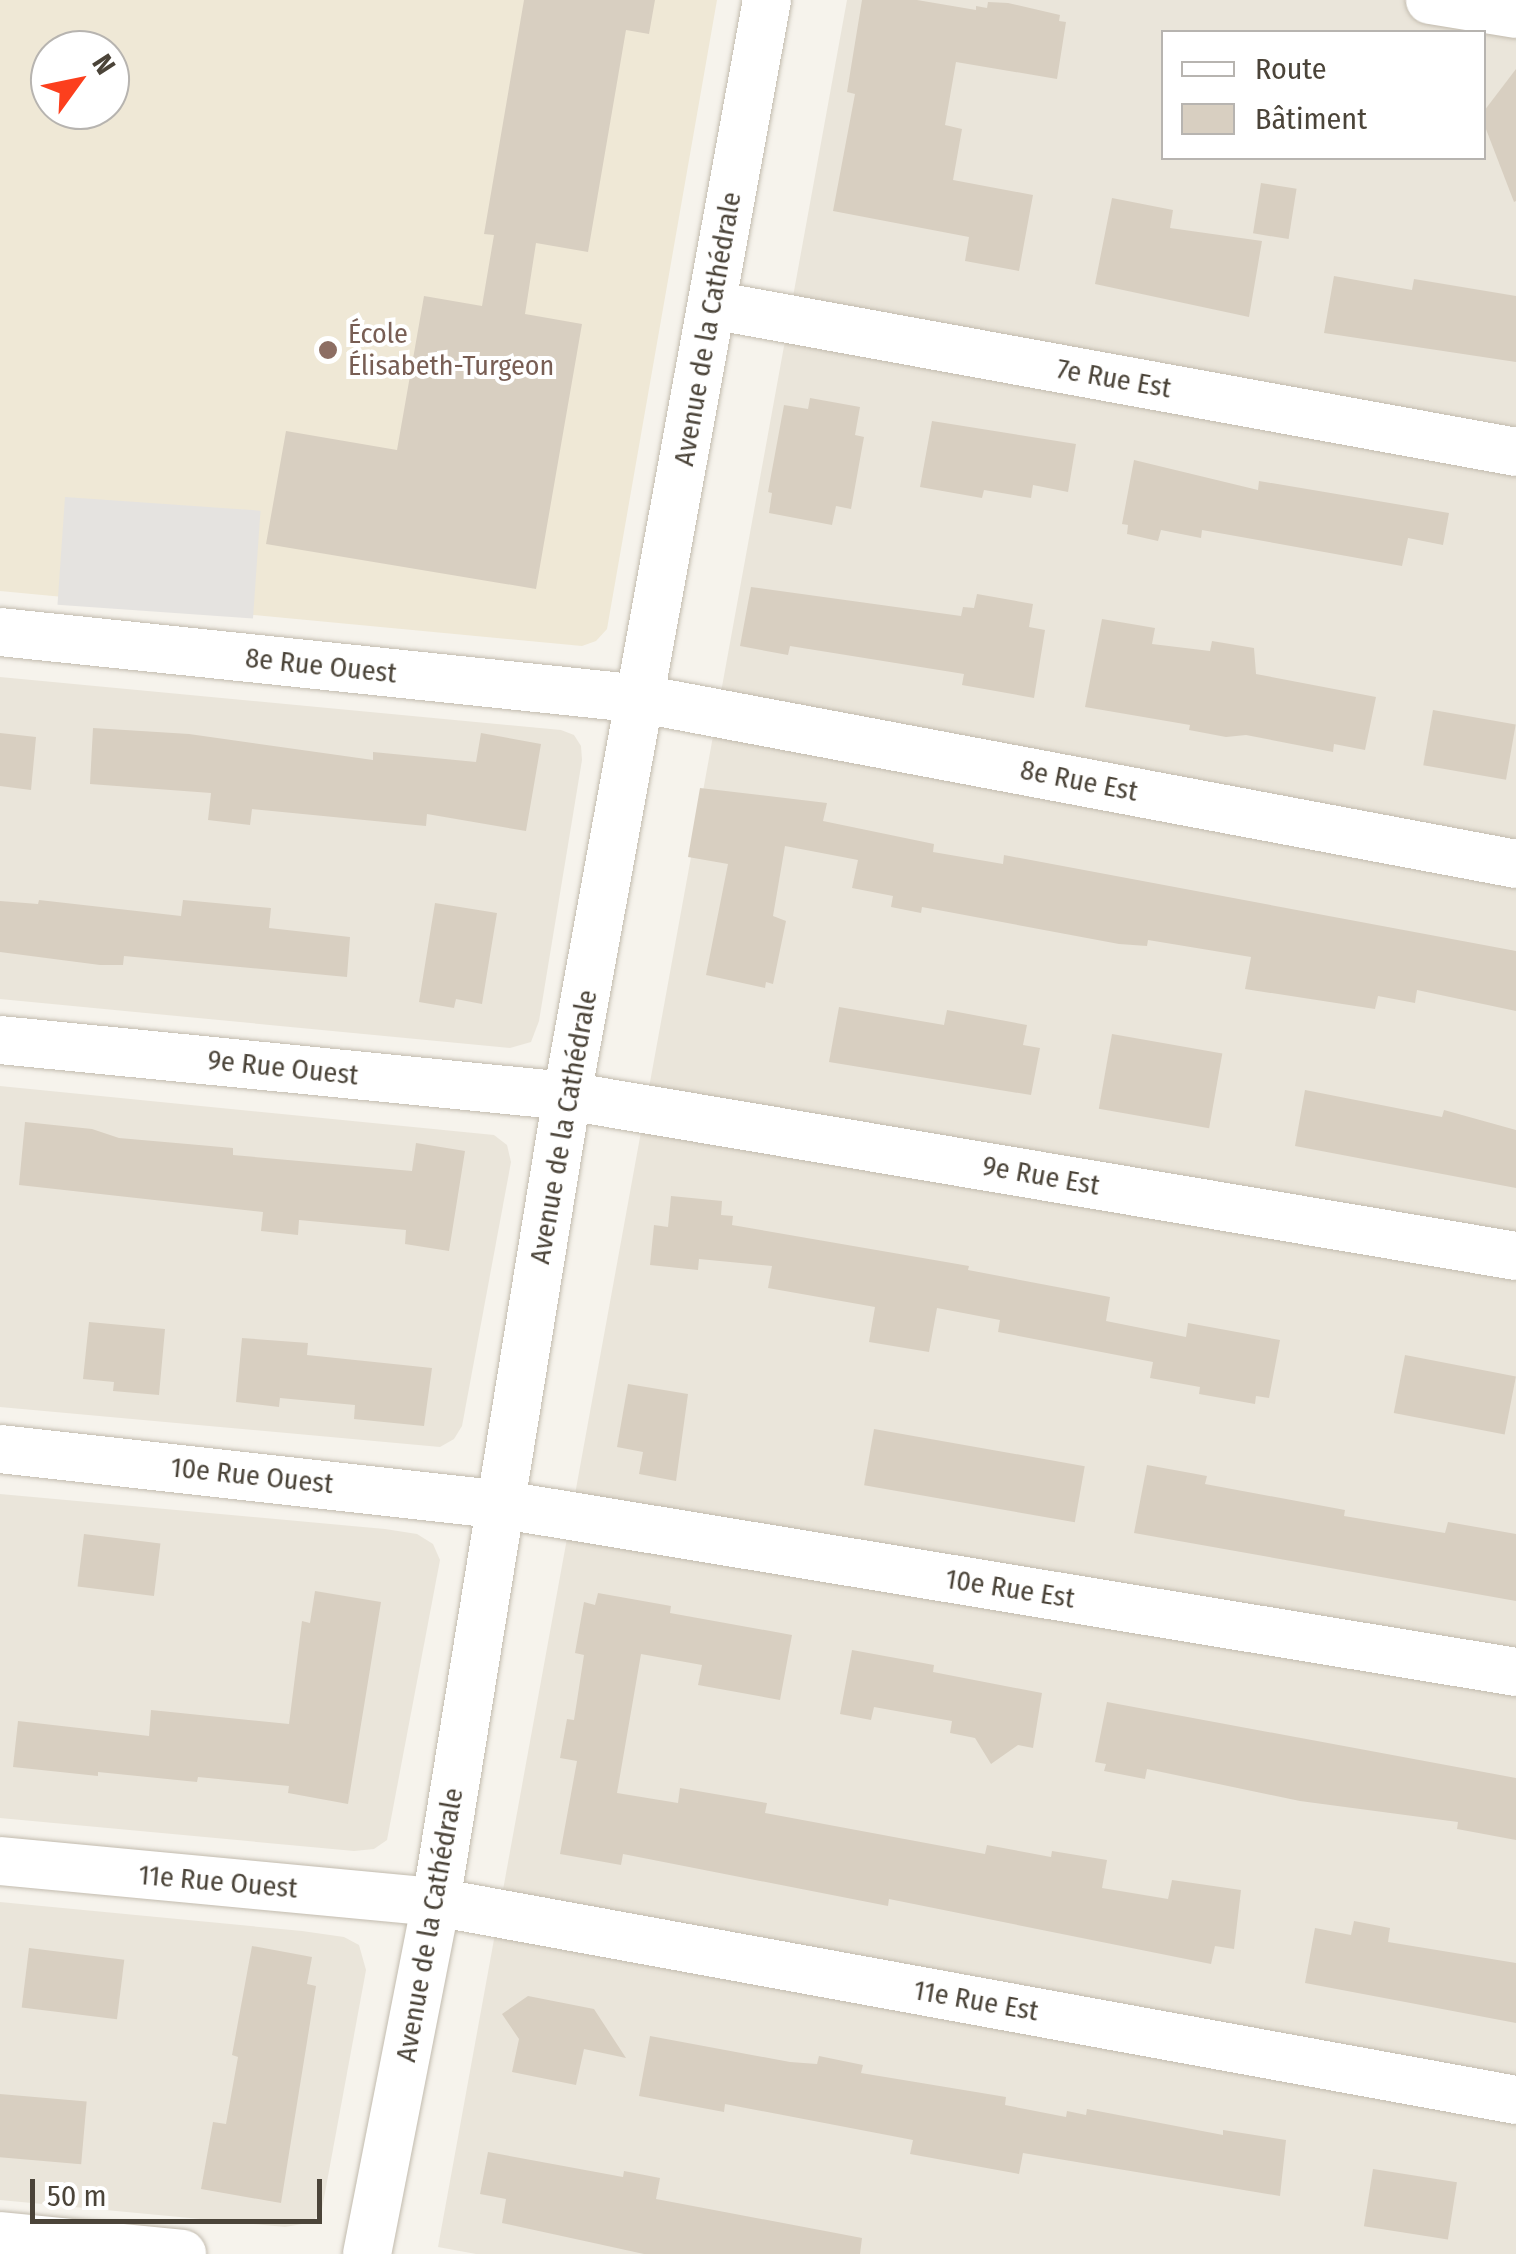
<!DOCTYPE html>
<html>
<head>
<meta charset="utf-8">
<style>
	body { margin:0 }
	#map { position:relative; width:1516px; height:2254px; overflow:hidden; background:#f6f3ec; font-family:"Fira Sans Condensed",sans-serif }
	div>[style] { position:absolute }
	[style*='--x'] { left:calc(var(--x)*1px); top:calc(var(--y)*1px); width:calc(var(--w)*1px); rotate:calc(var(--a)*1deg) }
	.residential>* { inset:0; background:#eae5da }
	.education>* { inset:0; background:#efe8d6 }
	.parking>* { inset:0; background:#e5e3e0; transform-origin:0 0 }
	.building>* { inset:0; background:#d8cfc1; transform-origin:0 0 }
	.roads { filter:drop-shadow(0 0 2px #c2bbae) drop-shadow(0 0 2px #c2bbae) }
	.minor>* { height:48px; margin:-24px; padding:0 24px; transform-origin:24px; border-radius:24px; background:#fff }
	.dots>* { width:28px; height:28px; translate:-50% -50%; box-sizing:border-box; border:5px solid #fff; border-radius:50% }
	span { translate:-50% -50%; white-space:nowrap; text-align:center; line-height:1.15; -webkit-text-stroke:8px #fff; paint-order:stroke }
	.street-label { font-size:28px; color:#4b4439 }
	.education-label { font-size:28px; color:#785e54 }
	.left { translate:0 -50%; text-align:left }
	.legend { position:absolute; left:1161px; top:30px; width:325px; height:130px; box-sizing:border-box; background:#fff; border:2px solid #b7b4b0; margin:0; padding:12px 18px; list-style:none; font-size:30px; color:#4b4439 }
	.legend li { display:flex; align-items:center; gap:20px; height:50px }
	.legend b { width:50px; border:2px solid #b7b4b0 }
	.north { position:absolute; left:30px; top:30px; width:100px; height:100px; box-sizing:border-box; background:#fff; border:2px solid #b7b4b0; border-radius:50%; rotate:57deg; font-size:28px; font-weight:700; line-height:40px; text-align:center; color:#4b4439 }
	.north::after { content:''; display:block; margin:auto; width:35px; height:45px; background:#fc3f1d; clip-path:polygon(50% 0,100% 100%,50% 72%,0 100%) }
	.scale { position:absolute; left:30px; top:2179px; width:292px; height:45px; box-sizing:border-box; border:5px solid #4b4439; border-top:0; padding-left:12px; font-size:30px; line-height:35px; white-space:nowrap; color:#4b4439; -webkit-text-stroke:8px #fff; paint-order:stroke }
</style>
</head>
<body>
<div id="map">
	<div class="residential">
		<i style="clip-path:polygon(evenodd,847px 0,1516px 0,1516px 2254px,476px 2254px,438px 2247px,847px 0,1164px 32px,1484px 32px,1484px 158px,1164px 158px,1164px 32px)"></i>
		<i style="clip-path:polygon(0 677px,561px 730px,574px 735px,581px 746px,582px 760px,539px 1021px,531px 1042px,510px 1048px,0 999px)"></i>
		<i style="clip-path:polygon(0 1086px,494px 1135px,507px 1145px,511px 1162px,462px 1426px,454px 1439px,440px 1447px,0 1407px)"></i>
		<i style="clip-path:polygon(0 1494px,385px 1529px,417px 1534px,433px 1544px,440px 1560px,387px 1840px,374px 1849px,354px 1851px,0 1818px)"></i>
		<i style="clip-path:polygon(0 1902px,302px 1931px,344px 1937px,359px 1945px,366px 1970px,322px 2209px,313px 2222px,285px 2227px,0 2200px)"></i>
	</div>
	<div class="education">
		<i style="clip-path:polygon(evenodd,0 0,717px 0,607px 629px,596px 641px,582px 646px,0 591px,0 0,50px 50px,110px 50px,110px 110px,50px 110px,50px 50px)"></i>
	</div>
	<div class="parking">
		<i style="left:65px;top:497px;width:196px;height:108px;rotate:4deg"></i>
	</div>
	<div class="building">
		<i style="clip-path:polygon(524px 0,655px 0,649px 34px,626px 30px,588px 252px,536px 243px,525px 314px,582px 324px,536px 589px,266px 544px,286px 431px,397px 450px,424px 296px,482px 306px,494px 235px,484px 234px)"></i>
		<i style="clip-path:polygon(862px 0,917px 0,976px 10px,976px 6px,987px 8px,988px 2px,1008px 3px,1060px 15px,1059px 21px,1066px 22px,1057px 79px,956px 62px,945px 125px,962px 129px,953px 180px,1033px 195px,1019px 271px,965px 261px,969px 237px,833px 211px,855px 94px,847px 92px)"></i>
		<i style="clip-path:polygon(1516px 69px,1516px 201px,1514px 202px,1484px 124px,1484px 111px)"></i>
		<i style="left:1261px;top:183px;width:36px;height:51px;rotate:9deg"></i>
		<i style="clip-path:polygon(1112px 198px,1173px 210px,1170px 228px,1262px 241px,1249px 317px,1095px 284px)"></i>
		<i style="clip-path:polygon(1334px 276px,1412px 290px,1414px 279px,1516px 296px,1516px 362px,1324px 333px)"></i>
		<i style="clip-path:polygon(810px 398px,860px 407px,855px 435px,864px 437px,851px 509px,836px 506px,832px 525px,769px 513px,772px 493px,768px 492px,784px 405px,808px 409px)"></i>
		<i style="clip-path:polygon(932px 421px,1076px 444px,1068px 492px,1033px 485px,1031px 498px,984px 490px,982px 498px,920px 487px)"></i>
		<i style="clip-path:polygon(1134px 460px,1258px 490px,1259px 481px,1449px 513px,1443px 545px,1408px 538px,1402px 566px,1202px 530px,1201px 538px,1161px 530px,1158px 541px,1127px 534px,1128px 525px,1122px 524px)"></i>
		<i style="clip-path:polygon(751px 587px,961px 616px,963px 607px,974px 608px,977px 594px,1033px 604px,1029px 627px,1045px 630px,1034px 698px,962px 685px,964px 674px,790px 646px,788px 655px,740px 646px)"></i>
		<i style="clip-path:polygon(1102px 619px,1155px 628px,1152px 644px,1210px 651px,1212px 641px,1254px 648px,1256px 674px,1376px 697px,1365px 750px,1334px 744px,1333px 752px,1246px 735px,1226px 737px,1189px 730px,1190px 725px,1085px 707px)"></i>
		<i style="left:1433px;top:710px;width:84px;height:56px;rotate:10deg"></i>
		<i style="clip-path:polygon(93px 728px,189px 734px,373px 760px,373px 752px,476px 762px,481px 733px,541px 744px,526px 831px,427px 814px,426px 826px,252px 809px,250px 825px,208px 820px,211px 793px,90px 784px)"></i>
		<i style="clip-path:polygon(0 733px,36px 737px,31px 790px,0 786px)"></i>
		<i style="clip-path:polygon(700px 788px,827px 803px,823px 821px,934px 844px,933px 852px,1003px 864px,1004px 855px,1516px 951px,1516px 1011px,1417px 990px,1415px 1003px,1378px 996px,1375px 1009px,1245px 989px,1251px 957px,1148px 940px,1147px 946px,1119px 944px,922px 907px,921px 913px,891px 907px,893px 896px,852px 888px,858px 860px,785px 846px,773px 916px,786px 921px,773px 984px,766px 982px,765px 988px,706px 975px,728px 864px,688px 857px)"></i>
		<i style="clip-path:polygon(39px 900px,181px 916px,183px 900px,271px 908px,269px 928px,350px 937px,347px 977px,124px 956px,123px 965px,100px 965px,0 952px,0 901px,38px 904px)"></i>
		<i style="clip-path:polygon(435px 903px,497px 913px,482px 1004px,456px 999px,454px 1008px,419px 1002px)"></i>
		<i style="clip-path:polygon(839px 1007px,944px 1025px,947px 1010px,1027px 1025px,1023px 1045px,1040px 1048px,1031px 1095px,829px 1062px)"></i>
		<i style="left:1112px;top:1034px;width:112px;height:76px;rotate:10deg"></i>
		<i style="clip-path:polygon(1305px 1090px,1442px 1117px,1444px 1110px,1516px 1130px,1516px 1188px,1295px 1146px)"></i>
		<i style="clip-path:polygon(25px 1122px,92px 1129px,119px 1138px,233px 1148px,233px 1155px,412px 1171px,416px 1143px,465px 1151px,449px 1251px,405px 1244px,406px 1230px,299px 1220px,298px 1235px,261px 1231px,263px 1212px,19px 1185px)"></i>
		<i style="clip-path:polygon(671px 1196px,722px 1201px,721px 1215px,733px 1216px,732px 1225px,969px 1266px,968px 1270px,1110px 1297px,1106px 1321px,1186px 1337px,1188px 1323px,1280px 1340px,1269px 1398px,1256px 1396px,1255px 1404px,1199px 1394px,1200px 1387px,1150px 1378px,1153px 1362px,998px 1332px,1000px 1320px,937px 1308px,929px 1352px,869px 1342px,875px 1307px,768px 1288px,772px 1266px,699px 1259px,698px 1270px,650px 1265px,654px 1225px,668px 1227px)"></i>
		<i style="clip-path:polygon(89px 1322px,165px 1329px,159px 1395px,113px 1391px,114px 1382px,83px 1379px)"></i>
		<i style="clip-path:polygon(242px 1338px,308px 1343px,307px 1355px,432px 1368px,424px 1426px,354px 1419px,355px 1405px,280px 1398px,279px 1407px,236px 1402px)"></i>
		<i style="left:1405px;top:1355px;width:113px;height:59px;rotate:11deg"></i>
		<i style="clip-path:polygon(628px 1384px,688px 1394px,676px 1481px,639px 1474px,643px 1452px,617px 1447px)"></i>
		<i style="left:874px;top:1429px;width:214px;height:57px;rotate:10deg"></i>
		<i style="clip-path:polygon(1147px 1465px,1207px 1476px,1205px 1484px,1345px 1510px,1344px 1516px,1445px 1533px,1448px 1522px,1516px 1534px,1516px 1601px,1134px 1533px)"></i>
		<i style="left:84px;top:1534px;width:77px;height:53px;rotate:7deg"></i>
		<i style="clip-path:polygon(315px 1591px,381px 1602px,348px 1804px,288px 1793px,289px 1786px,198px 1777px,197px 1782px,98px 1772px,98px 1776px,13px 1767px,18px 1721px,149px 1736px,151px 1710px,289px 1724px,302px 1621px,310px 1623px)"></i>
		<i style="clip-path:polygon(598px 1593px,671px 1606px,670px 1613px,792px 1635px,780px 1700px,698px 1685px,702px 1665px,641px 1654px,617px 1793px,678px 1803px,680px 1788px,767px 1803px,765px 1813px,985px 1854px,987px 1845px,1051px 1857px,1052px 1851px,1107px 1860px,1102px 1888px,1168px 1899px,1172px 1880px,1241px 1890px,1234px 1949px,1215px 1946px,1211px 1964px,889px 1899px,888px 1906px,623px 1854px,621px 1865px,560px 1854px,577px 1761px,560px 1758px,567px 1719px,574px 1720px,584px 1655px,575px 1653px,584px 1602px,595px 1605px)"></i>
		<i style="clip-path:polygon(852px 1650px,934px 1665px,933px 1672px,1042px 1693px,1033px 1748px,1018px 1745px,991px 1764px,975px 1738px,950px 1733px,952px 1721px,874px 1707px,871px 1720px,840px 1714px)"></i>
		<i style="clip-path:polygon(1107px 1702px,1516px 1778px,1516px 1840px,1457px 1829px,1458px 1822px,1300px 1801px,1147px 1769px,1145px 1779px,1104px 1771px,1106px 1764px,1095px 1762px)"></i>
		<i style="clip-path:polygon(1354px 1921px,1390px 1928px,1388px 1942px,1516px 1963px,1516px 2023px,1305px 1983px,1315px 1928px,1351px 1935px)"></i>
		<i style="clip-path:polygon(252px 1946px,312px 1957px,307px 1984px,316px 1986px,281px 2203px,201px 2189px,213px 2122px,226px 2124px,238px 2057px,232px 2055px)"></i>
		<i style="left:29px;top:1948px;width:96px;height:60px;rotate:7deg"></i>
		<i style="clip-path:polygon(528px 1996px,594px 2009px,626px 2058px,584px 2049px,576px 2085px,512px 2072px,519px 2039px,502px 2014px)"></i>
		<i style="clip-path:polygon(650px 2036px,790px 2062px,817px 2064px,819px 2056px,863px 2065px,861px 2073px,1006px 2097px,1005px 2105px,1066px 2117px,1067px 2111px,1086px 2115px,1087px 2109px,1223px 2135px,1223px 2130px,1286px 2140px,1280px 2196px,1023px 2153px,1019px 2174px,910px 2154px,913px 2140px,725px 2104px,724px 2112px,639px 2096px)"></i>
		<i style="left:0;top:2094px;width:87px;height:63px;rotate:5deg"></i>
		<i style="clip-path:polygon(488px 2152px,623px 2177px,624px 2171px,660px 2178px,656px 2199px,862px 2238px,860px 2254px,644px 2254px,502px 2223px,506px 2199px,480px 2194px)"></i>
		<i style="left:1373px;top:2169px;width:85px;height:58px;rotate:9deg"></i>
	</div>
	<div class="roads">
		<div class="minor">
			<i style="--x:1430;--y:0;--w:87;--a:9.2"></i>
			<i style="--x:712;--y:305;--w:817;--a:10.36"></i>
			<i style="--x:0;--y:632;--w:645;--a:5.96"></i>
			<i style="--x:642;--y:699;--w:889;--a:10.69"></i>
			<i style="--x:0;--y:1040;--w:570;--a:5.64"></i>
			<i style="--x:567;--y:1096;--w:962;--a:9.57"></i>
			<i style="--x:0;--y:1449;--w:507;--a:6.34"></i>
			<i style="--x:504;--y:1505;--w:1026;--a:9.37"></i>
			<i style="--x:0;--y:1861;--w:438;--a:5.4"></i>
			<i style="--x:436;--y:1902;--w:1098;--a:10.39"></i>
			<i style="--x:0;--y:2236;--w:183;--a:5.6"></i>
			<i style="--x:367;--y:2254;--w:359;--a:-78.9"></i>
			<i style="--x:436;--y:1902;--w:817;--a:-80.77"></i>
			<i style="--x:567;--y:1096;--w:1114;--a:-79.66"></i>
		</div>
	</div>
	<div class="dots">
		<i style="left:328px;top:350px;background:#8d6e63"></i>
	</div>
	<div class="street-label">
		<span style="left:708px;top:329px;rotate:-80deg">Avenue de la Cathédrale</span>
		<span style="left:1114px;top:379px;rotate:10deg">7e Rue Est</span>
		<span style="left:321px;top:666px;rotate:6deg">8e Rue Ouest</span>
		<span style="left:1079px;top:781px;rotate:11deg">8e Rue Est</span>
		<span style="left:283px;top:1068px;rotate:6deg">9e Rue Ouest</span>
		<span style="left:564px;top:1127px;rotate:-80deg">Avenue de la Cathédrale</span>
		<span style="left:1041px;top:1176px;rotate:10deg">9e Rue Est</span>
		<span style="left:252px;top:1476px;rotate:6deg">10e Rue Ouest</span>
		<span style="left:1010px;top:1589px;rotate:9deg">10e Rue Est</span>
		<span style="left:218px;top:1882px;rotate:5deg">11e Rue Ouest</span>
		<span style="left:430px;top:1925px;rotate:-80deg">Avenue de la Cathédrale</span>
		<span style="left:976px;top:2001px;rotate:10deg">11e Rue Est</span>
	</div>
	<div class="education-label">
		<span class="left" style="left:348px;top:350px">École<br>Élisabeth-Turgeon</span>
	</div>
	<ul class="legend">
	<li><b style="height:12px;background:#fff"></b>Route</li>
	<li><b style="height:28px;background:#d8cfc1"></b>Bâtiment</li>
	</ul>
	<div class="north">N</div>
	<div class="scale">50 m</div>
</div>
</body>
</html>
